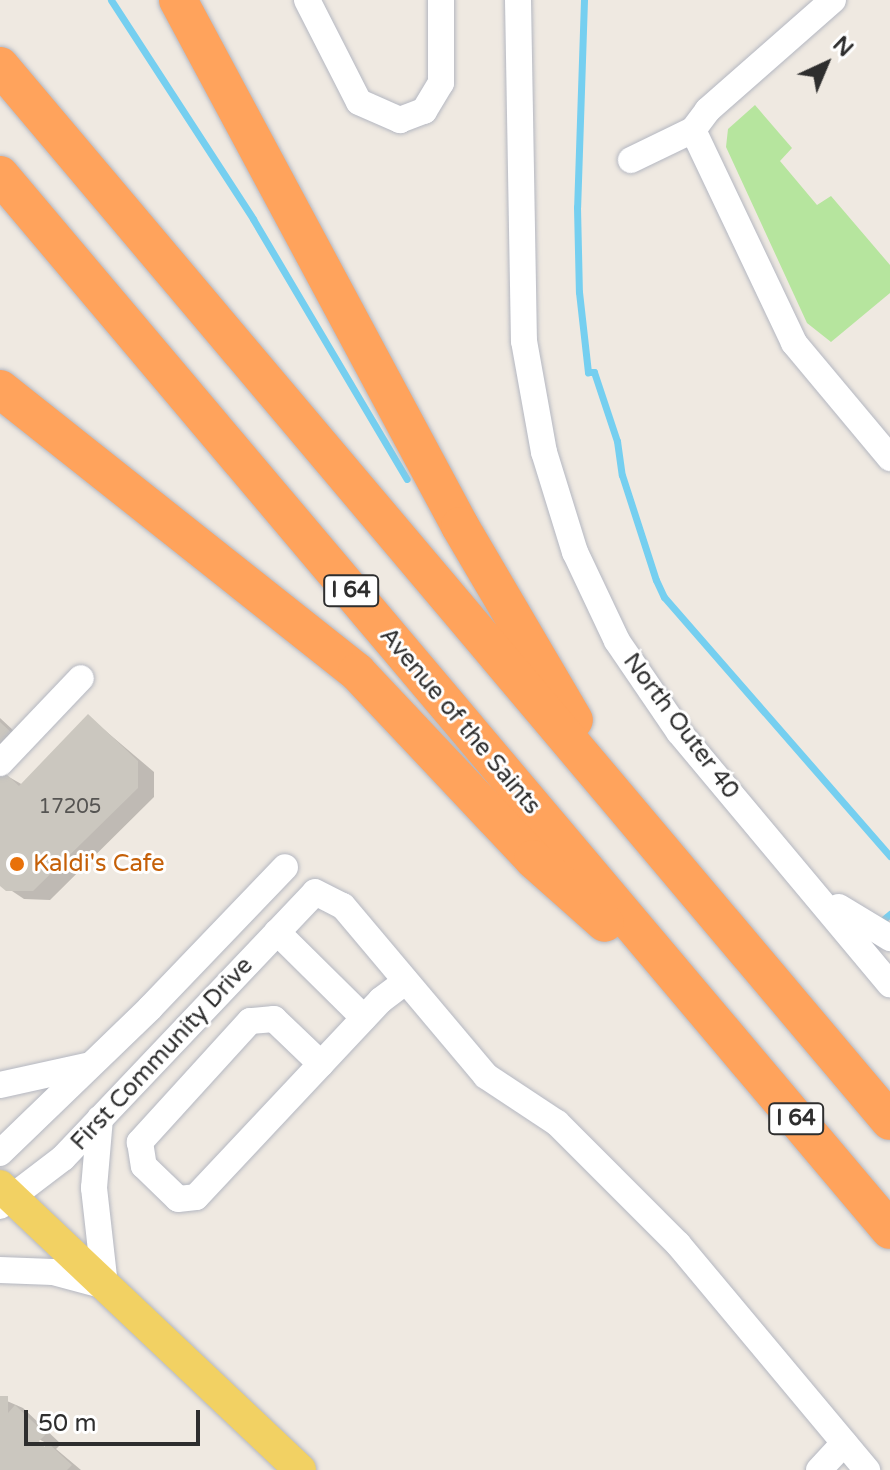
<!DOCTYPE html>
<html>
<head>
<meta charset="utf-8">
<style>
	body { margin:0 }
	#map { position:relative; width:890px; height:1470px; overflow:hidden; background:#efe9e1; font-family:"Varela Round",sans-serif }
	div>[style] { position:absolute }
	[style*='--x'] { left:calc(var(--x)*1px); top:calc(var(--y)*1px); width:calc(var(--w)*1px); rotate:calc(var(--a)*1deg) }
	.green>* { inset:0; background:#b6e59e }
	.shadow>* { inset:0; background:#0003 }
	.stream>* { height:7px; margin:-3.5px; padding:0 3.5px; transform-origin:3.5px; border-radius:3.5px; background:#75cff0 }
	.building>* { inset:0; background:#cbc7bf }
	.roads { filter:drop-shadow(0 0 2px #b4b7c1) drop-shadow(0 0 2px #b4b7c1) }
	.minor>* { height:26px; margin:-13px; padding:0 13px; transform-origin:13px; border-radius:13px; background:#fff }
	.major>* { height:32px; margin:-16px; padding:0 16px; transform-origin:16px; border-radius:16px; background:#f2d163 }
	.highway>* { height:38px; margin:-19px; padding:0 19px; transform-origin:19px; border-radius:19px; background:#ffa35c }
	.dots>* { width:22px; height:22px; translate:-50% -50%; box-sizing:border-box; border:4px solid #fff; border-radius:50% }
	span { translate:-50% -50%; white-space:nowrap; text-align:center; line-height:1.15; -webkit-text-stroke:6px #fff; paint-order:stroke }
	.number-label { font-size:20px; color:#555452 }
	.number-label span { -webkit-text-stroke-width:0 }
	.shield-label span { padding:2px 6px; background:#fff; border:2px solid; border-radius:6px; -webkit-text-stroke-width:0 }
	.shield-label { font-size:22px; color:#2e2e2e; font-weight:700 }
	.street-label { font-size:24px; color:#2e2e2e }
	.food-label { font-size:24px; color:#c56008 }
	.left { translate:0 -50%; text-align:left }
	.north { position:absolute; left:786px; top:24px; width:80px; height:80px; -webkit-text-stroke:6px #fff; paint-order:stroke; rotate:44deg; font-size:22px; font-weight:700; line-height:32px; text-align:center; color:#2e2e2e }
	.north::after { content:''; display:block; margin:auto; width:28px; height:36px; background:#2e2e2e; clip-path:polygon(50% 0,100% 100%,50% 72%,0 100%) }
	.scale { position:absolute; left:24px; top:1410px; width:176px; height:36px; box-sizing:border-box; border:4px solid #2e2e2e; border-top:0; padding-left:10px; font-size:24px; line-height:28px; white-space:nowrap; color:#2e2e2e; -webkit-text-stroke:6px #fff; paint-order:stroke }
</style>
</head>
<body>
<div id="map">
	<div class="green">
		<i style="clip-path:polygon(755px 105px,792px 148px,780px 161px,817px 205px,831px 196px,890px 265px,890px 293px,831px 342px,807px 323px,726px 147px,728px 129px)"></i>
	</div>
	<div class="shadow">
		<i style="clip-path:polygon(88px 716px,154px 772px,154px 797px,50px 900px,24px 899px,0 883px,0 718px,29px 745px,2px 773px,23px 785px)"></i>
		<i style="clip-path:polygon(evenodd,0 1398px,23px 1408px,61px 1444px,56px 1449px,81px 1470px,0 1470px,0 1398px,31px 1435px,48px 1444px,48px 1449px,29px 1438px,31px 1435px)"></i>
	</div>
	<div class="stream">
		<i style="--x:111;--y:0;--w:261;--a:57"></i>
		<i style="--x:253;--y:219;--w:302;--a:59.4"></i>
		<i style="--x:584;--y:0;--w:207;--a:91.9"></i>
		<i style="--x:577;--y:207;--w:85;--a:88.7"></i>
		<i style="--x:579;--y:292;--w:81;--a:83.6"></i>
		<i style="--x:588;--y:372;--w:6;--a:0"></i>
		<i style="--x:594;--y:372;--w:73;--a:71.6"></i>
		<i style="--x:617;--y:441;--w:34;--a:82"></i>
		<i style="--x:622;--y:475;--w:110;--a:72.1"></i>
		<i style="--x:656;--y:580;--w:19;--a:65"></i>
		<i style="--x:664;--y:597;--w:344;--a:48.9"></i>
		<i style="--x:884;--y:919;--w:8;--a:-40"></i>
	</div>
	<div class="building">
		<i style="clip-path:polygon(88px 714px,138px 761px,138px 788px,33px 891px,6px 891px,0 886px,0 774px,3px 771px,19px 786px)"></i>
		<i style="clip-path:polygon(0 722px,14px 735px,0 749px)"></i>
		<i style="clip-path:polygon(0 1396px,8px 1396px,8px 1413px,15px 1405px,46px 1434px,39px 1441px,44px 1447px,48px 1443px,72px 1465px,67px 1470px,0 1470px)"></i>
	</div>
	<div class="roads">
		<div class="minor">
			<i style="--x:307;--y:0;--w:114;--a:63"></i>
			<i style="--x:359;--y:102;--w:45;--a:23.7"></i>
			<i style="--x:400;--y:120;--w:26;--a:-21"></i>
			<i style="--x:424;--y:111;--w:33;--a:-59"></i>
			<i style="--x:441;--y:83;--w:83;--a:-90"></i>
			<i style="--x:518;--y:0;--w:341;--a:89"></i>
			<i style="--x:524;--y:341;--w:113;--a:79.8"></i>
			<i style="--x:544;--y:452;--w:105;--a:72.8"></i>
			<i style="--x:575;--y:552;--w:98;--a:64.7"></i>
			<i style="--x:617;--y:641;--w:110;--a:55.7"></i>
			<i style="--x:679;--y:732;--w:329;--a:50.1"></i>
			<i style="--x:833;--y:0;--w:167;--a:138.7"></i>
			<i style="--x:708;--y:110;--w:25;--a:127"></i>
			<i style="--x:693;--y:130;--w:236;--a:64.6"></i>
			<i style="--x:794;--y:343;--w:150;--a:50.1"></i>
			<i style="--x:631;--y:160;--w:69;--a:-25.8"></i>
			<i style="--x:0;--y:763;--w:117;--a:-46.4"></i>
			<i style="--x:839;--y:907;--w:60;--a:31.3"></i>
			<i style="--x:277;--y:932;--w:122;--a:44.7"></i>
			<i style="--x:321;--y:1064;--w:65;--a:-136.2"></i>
			<i style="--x:274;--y:1019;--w:24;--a:175"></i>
			<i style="--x:250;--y:1021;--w:164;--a:132.3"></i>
			<i style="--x:140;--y:1142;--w:24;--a:81"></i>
			<i style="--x:144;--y:1166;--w:47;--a:44.1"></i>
			<i style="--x:178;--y:1199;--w:18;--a:-6"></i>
			<i style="--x:196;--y:1197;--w:270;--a:-46.8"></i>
			<i style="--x:381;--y:1000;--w:31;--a:-37"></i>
			<i style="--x:0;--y:1085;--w:92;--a:-12.5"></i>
			<i style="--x:0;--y:1153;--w:209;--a:-44"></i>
			<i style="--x:150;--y:1008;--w:195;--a:-46.2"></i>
			<i style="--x:0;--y:1206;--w:79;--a:-37.3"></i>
			<i style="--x:63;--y:1158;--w:366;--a:-46.5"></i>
			<i style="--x:315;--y:892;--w:31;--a:27"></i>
			<i style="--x:343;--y:906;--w:222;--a:49.9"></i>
			<i style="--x:486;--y:1076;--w:85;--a:33.5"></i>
			<i style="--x:557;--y:1123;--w:171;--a:45"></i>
			<i style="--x:678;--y:1244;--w:295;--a:50.1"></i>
			<i style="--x:0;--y:1270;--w:53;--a:2.2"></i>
			<i style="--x:53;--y:1272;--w:54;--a:15.1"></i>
			<i style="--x:105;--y:1286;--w:99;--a:-96.4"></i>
			<i style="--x:94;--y:1188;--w:70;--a:-85.1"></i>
			<i style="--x:819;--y:1470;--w:37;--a:-47"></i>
		</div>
		<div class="major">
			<i style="--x:0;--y:1186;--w:413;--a:43.4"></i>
		</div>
		<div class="highway">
			<i style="--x:178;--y:0;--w:597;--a:61.8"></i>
			<i style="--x:460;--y:526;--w:225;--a:59.6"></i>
			<i style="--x:0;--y:66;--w:1380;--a:49.85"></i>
			<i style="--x:0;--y:175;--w:1380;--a:49.85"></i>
			<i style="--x:0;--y:389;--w:456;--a:38.4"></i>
			<i style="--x:357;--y:672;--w:257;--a:46.7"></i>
			<i style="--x:533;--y:859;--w:96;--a:41.6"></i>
		</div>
	</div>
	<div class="dots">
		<i style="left:17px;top:864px;background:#e8710a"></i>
	</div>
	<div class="number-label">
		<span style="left:70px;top:807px">17205</span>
	</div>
	<div class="shield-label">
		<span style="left:351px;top:591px">I 64</span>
		<span style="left:796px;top:1119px">I 64</span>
	</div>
	<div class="street-label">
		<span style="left:460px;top:721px;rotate:50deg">Avenue of the Saints</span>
		<span style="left:681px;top:726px;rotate:53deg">North Outer 40</span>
		<span style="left:162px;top:1054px;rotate:-47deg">First Community Drive</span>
	</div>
	<div class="food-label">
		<span class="left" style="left:33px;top:864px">Kaldi's Cafe</span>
	</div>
	<div class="north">N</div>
	<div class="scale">50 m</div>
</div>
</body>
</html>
